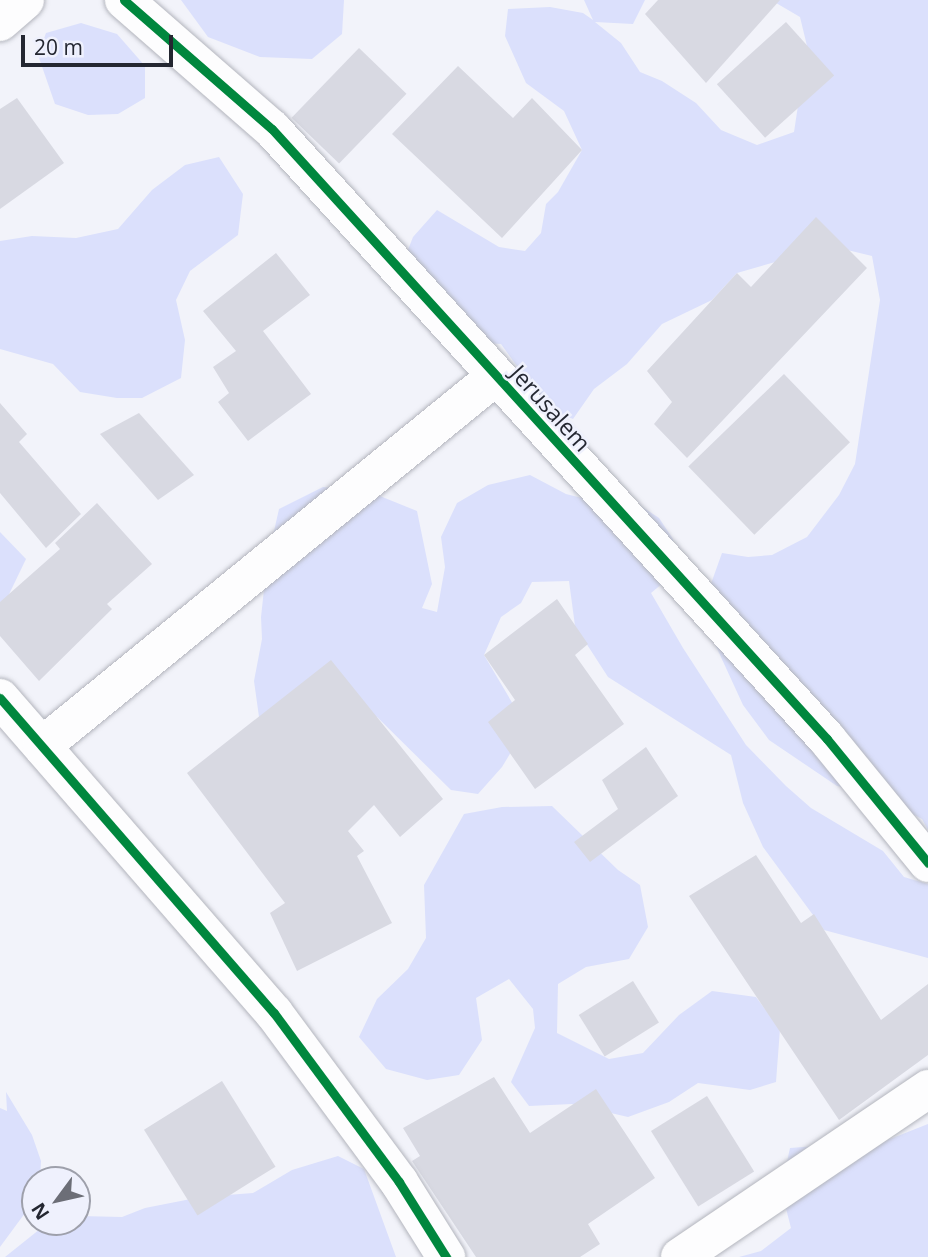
<!DOCTYPE html>
<html>
<head>
<meta charset="utf-8">
<style>
	body { margin:0 }
	#map { position:relative; width:928px; height:1257px; overflow:hidden; background:#f2f3fa; font-family:"Open Sans",sans-serif }
	div>[style] { position:absolute }
	[style*='--x'] { left:calc(var(--x)*1px); top:calc(var(--y)*1px); width:calc(var(--w)*1px); rotate:calc(var(--a)*1deg) }
	.green>* { inset:0; background:#dbe0fc }
	.building>* { inset:0; background:#d8d9e2; transform-origin:0 0 }
	.roads { filter:drop-shadow(0 0 2px #b3b5bd) drop-shadow(0 0 2px #b3b5bd) }
	.street>* { height:38px; margin:-19px; padding:0 19px; transform-origin:19px; border-radius:19px; background:#fdfdfe }
	.cycleway>* { height:9px; margin:-4.5px; padding:0 4.5px; transform-origin:4.5px; border-radius:4.5px; background:#00873e }
	span { translate:-50% -50%; white-space:nowrap; text-align:center; line-height:1.15; -webkit-text-stroke:5px #eff1fd; paint-order:stroke }
	.street-label { font-size:23px; color:#242731 }
	.north { position:absolute; left:21px; top:1166px; width:70px; height:70px; box-sizing:border-box; background:#eff1fd; border:2px solid #9ea0ab; border-radius:50%; rotate:237deg; font-size:19px; font-weight:700; line-height:28px; text-align:center; color:#242731 }
	.north::after { content:''; display:block; margin:auto; width:24px; height:32px; background:#6c6e77; clip-path:polygon(50% 0,100% 100%,50% 72%,0 100%) }
	.scale { position:absolute; left:21px; top:35px; width:152px; height:32px; box-sizing:border-box; border:4px solid #242731; border-top:0; padding-left:9px; font-size:21px; line-height:24px; white-space:nowrap; color:#242731; -webkit-text-stroke:5px #eff1fd; paint-order:stroke }
</style>
</head>
<body>
<div id="map">
	<div class="green">
		<i style="clip-path:polygon(181px 0,344px 0,342px 34px,312px 59px,260px 57px,208px 37px)"></i>
		<i style="clip-path:polygon(584px 0,645px 0,633px 24px,595px 22px,621px 43px,640px 72px,662px 81px,696px 103px,721px 130px,757px 145px,794px 132px,807px 46px,800px 17px,771px 0,928px 0,928px 830px,922px 819px,870px 792px,837px 786px,769px 740px,743px 705px,709px 631px,708px 592px,722px 553px,748px 557px,772px 555px,807px 537px,839px 495px,855px 464px,880px 300px,872px 256px,831px 246px,737px 273px,712px 300px,662px 324px,627px 364px,594px 389px,573px 419px,548px 409px,501px 344px,466px 342px,400px 270px,413px 237px,437px 210px,499px 247px,525px 251px,541px 233px,546px 204px,558px 192px,582px 150px,564px 111px,526px 83px,505px 36px,508px 9px,550px 7px,583px 13px,593px 20px)"></i>
		<i style="clip-path:polygon(81px 23px,117px 34px,145px 66px,145px 98px,118px 114px,88px 115px,55px 104px,38px 55px,46px 33px)"></i>
		<i style="clip-path:polygon(219px 157px,243px 194px,238px 235px,190px 271px,176px 300px,185px 340px,181px 378px,142px 398px,117px 398px,80px 392px,53px 364px,0 349px,0 241px,32px 236px,76px 238px,118px 229px,152px 190px,185px 165px)"></i>
		<i style="clip-path:polygon(530px 475px,566px 494px,586px 499px,632px 500px,659px 518px,673px 539px,675px 573px,651px 593px,683px 648px,746px 745px,786px 786px,811px 808px,883px 851px,904px 877px,928px 884px,928px 958px,824px 930px,763px 847px,743px 803px,731px 755px,608px 677px,575px 626px,569px 581px,532px 582px,521px 603px,501px 617px,484px 655px,517px 711px,519px 739px,502px 767px,478px 794px,451px 790px,377px 717px,259px 717px,254px 681px,262px 639px,261px 617px,267px 562px,279px 509px,323px 487px,370px 492px,417px 511px,432px 584px,422px 608px,437px 612px,445px 567px,441px 537px,457px 503px,488px 485px)"></i>
		<i style="clip-path:polygon(0 532px,26px 559px,0 613px)"></i>
		<i style="clip-path:polygon(552px 806px,618px 870px,640px 885px,648px 927px,629px 959px,586px 967px,558px 984px,557px 1033px,609px 1059px,643px 1053px,679px 1015px,712px 991px,756px 997px,780px 1029px,776px 1082px,750px 1090px,698px 1083px,669px 1102px,628px 1117px,572px 1104px,529px 1106px,511px 1082px,535px 1028px,533px 1009px,509px 979px,476px 998px,482px 1040px,459px 1075px,427px 1080px,386px 1069px,359px 1037px,377px 999px,408px 969px,426px 938px,424px 885px,464px 814px,502px 807px)"></i>
		<i style="clip-path:polygon(6px 1092px,32px 1135px,41px 1161px,40px 1180px,35px 1180px,35px 1194px,28px 1209px,0 1247px,0 1108px,7px 1111px)"></i>
		<i style="clip-path:polygon(928px 1124px,928px 1257px,739px 1257px,761px 1251px,791px 1228px,781px 1189px,790px 1148px,885px 1141px)"></i>
		<i style="clip-path:polygon(338px 1156px,364px 1169px,396px 1257px,5px 1257px,40px 1229px,62px 1222px,77px 1222px,80px 1216px,122px 1217px,145px 1208px,201px 1197px,253px 1193px,292px 1170px)"></i>
	</div>
	<div class="building">
		<i style="clip-path:polygon(658px 0,780px 0,706px 83px,645px 14px)"></i>
		<i style="left:786px;top:22px;width:72px;height:93px;rotate:48deg"></i>
		<i style="left:359px;top:48px;width:66px;height:97px;rotate:44deg"></i>
		<i style="clip-path:polygon(458px 66px,513px 118px,532px 98px,582px 150px,502px 238px,392px 134px)"></i>
		<i style="clip-path:polygon(17px 98px,64px 163px,0 209px,0 109px)"></i>
		<i style="clip-path:polygon(816px 217px,867px 268px,687px 458px,654px 424px,672px 402px,647px 371px,737px 273px,751px 287px)"></i>
		<i style="clip-path:polygon(276px 253px,310px 295px,263px 331px,311px 394px,248px 441px,218px 402px,229px 393px,213px 367px,236px 351px,203px 311px)"></i>
		<i style="left:784px;top:374px;width:95px;height:133px;rotate:46deg"></i>
		<i style="clip-path:polygon(0 403px,27px 434px,19px 442px,81px 514px,46px 548px,0 493px)"></i>
		<i style="clip-path:polygon(139px 413px,194px 475px,158px 500px,100px 434px)"></i>
		<i style="clip-path:polygon(97px 503px,152px 564px,107px 604px,112px 609px,39px 681px,0 636px,0 602px,60px 549px,55px 543px)"></i>
		<i style="clip-path:polygon(557px 599px,588px 644px,575px 655px,624px 724px,535px 789px,488px 722px,515px 700px,484px 655px)"></i>
		<i style="clip-path:polygon(331px 660px,443px 799px,400px 837px,374px 805px,348px 831px,364px 851px,357px 856px,392px 923px,297px 971px,270px 913px,285px 903px,187px 773px)"></i>
		<i style="clip-path:polygon(646px 747px,678px 796px,590px 862px,574px 842px,618px 809px,602px 780px)"></i>
		<i style="clip-path:polygon(756px 855px,801px 923px,814px 914px,881px 1020px,928px 984px,928px 1055px,839px 1120px,689px 896px)"></i>
		<i style="left:633px;top:981px;width:49px;height:64px;rotate:58deg"></i>
		<i style="clip-path:polygon(494px 1077px,530px 1133px,596px 1089px,655px 1178px,588px 1224px,600px 1244px,580px 1257px,476px 1257px,412px 1161px,420px 1156px,403px 1128px)"></i>
		<i style="left:222px;top:1081px;width:101px;height:92px;rotate:58deg"></i>
		<i style="left:707px;top:1096px;width:89px;height:66px;rotate:58deg"></i>
	</div>
	<div class="roads">
		<div class="street">
			<i style="--x:124;--y:0;--w:196;--a:41.1"></i>
			<i style="--x:272;--y:129;--w:825;--a:47.7"></i>
			<i style="--x:827;--y:739;--w:160;--a:50.8"></i>
			<i style="--x:0;--y:22;--w:33;--a:-41"></i>
			<i style="--x:0;--y:698;--w:417;--a:49"></i>
			<i style="--x:274;--y:1013;--w:210;--a:53.5"></i>
			<i style="--x:399;--y:1182;--w:89;--a:57.9"></i>
			<i style="--x:42;--y:746;--w:586;--a:-39.18"></i>
			<i style="--x:680;--y:1257;--w:300;--a:-34.1"></i>
		</div>
	</div>
	<div class="cycleway">
		<i style="--x:124;--y:0;--w:196;--a:41.1"></i>
		<i style="--x:272;--y:129;--w:825;--a:47.7"></i>
		<i style="--x:827;--y:739;--w:160;--a:50.8"></i>
		<i style="--x:0;--y:698;--w:417;--a:49"></i>
		<i style="--x:274;--y:1013;--w:210;--a:53.5"></i>
		<i style="--x:399;--y:1182;--w:89;--a:57.9"></i>
	</div>
	<div class="street-label">
		<span style="left:551px;top:408px;rotate:48deg">Jerusalem</span>
	</div>
	<div class="north">N</div>
	<div class="scale">20 m</div>
</div>
</body>
</html>
